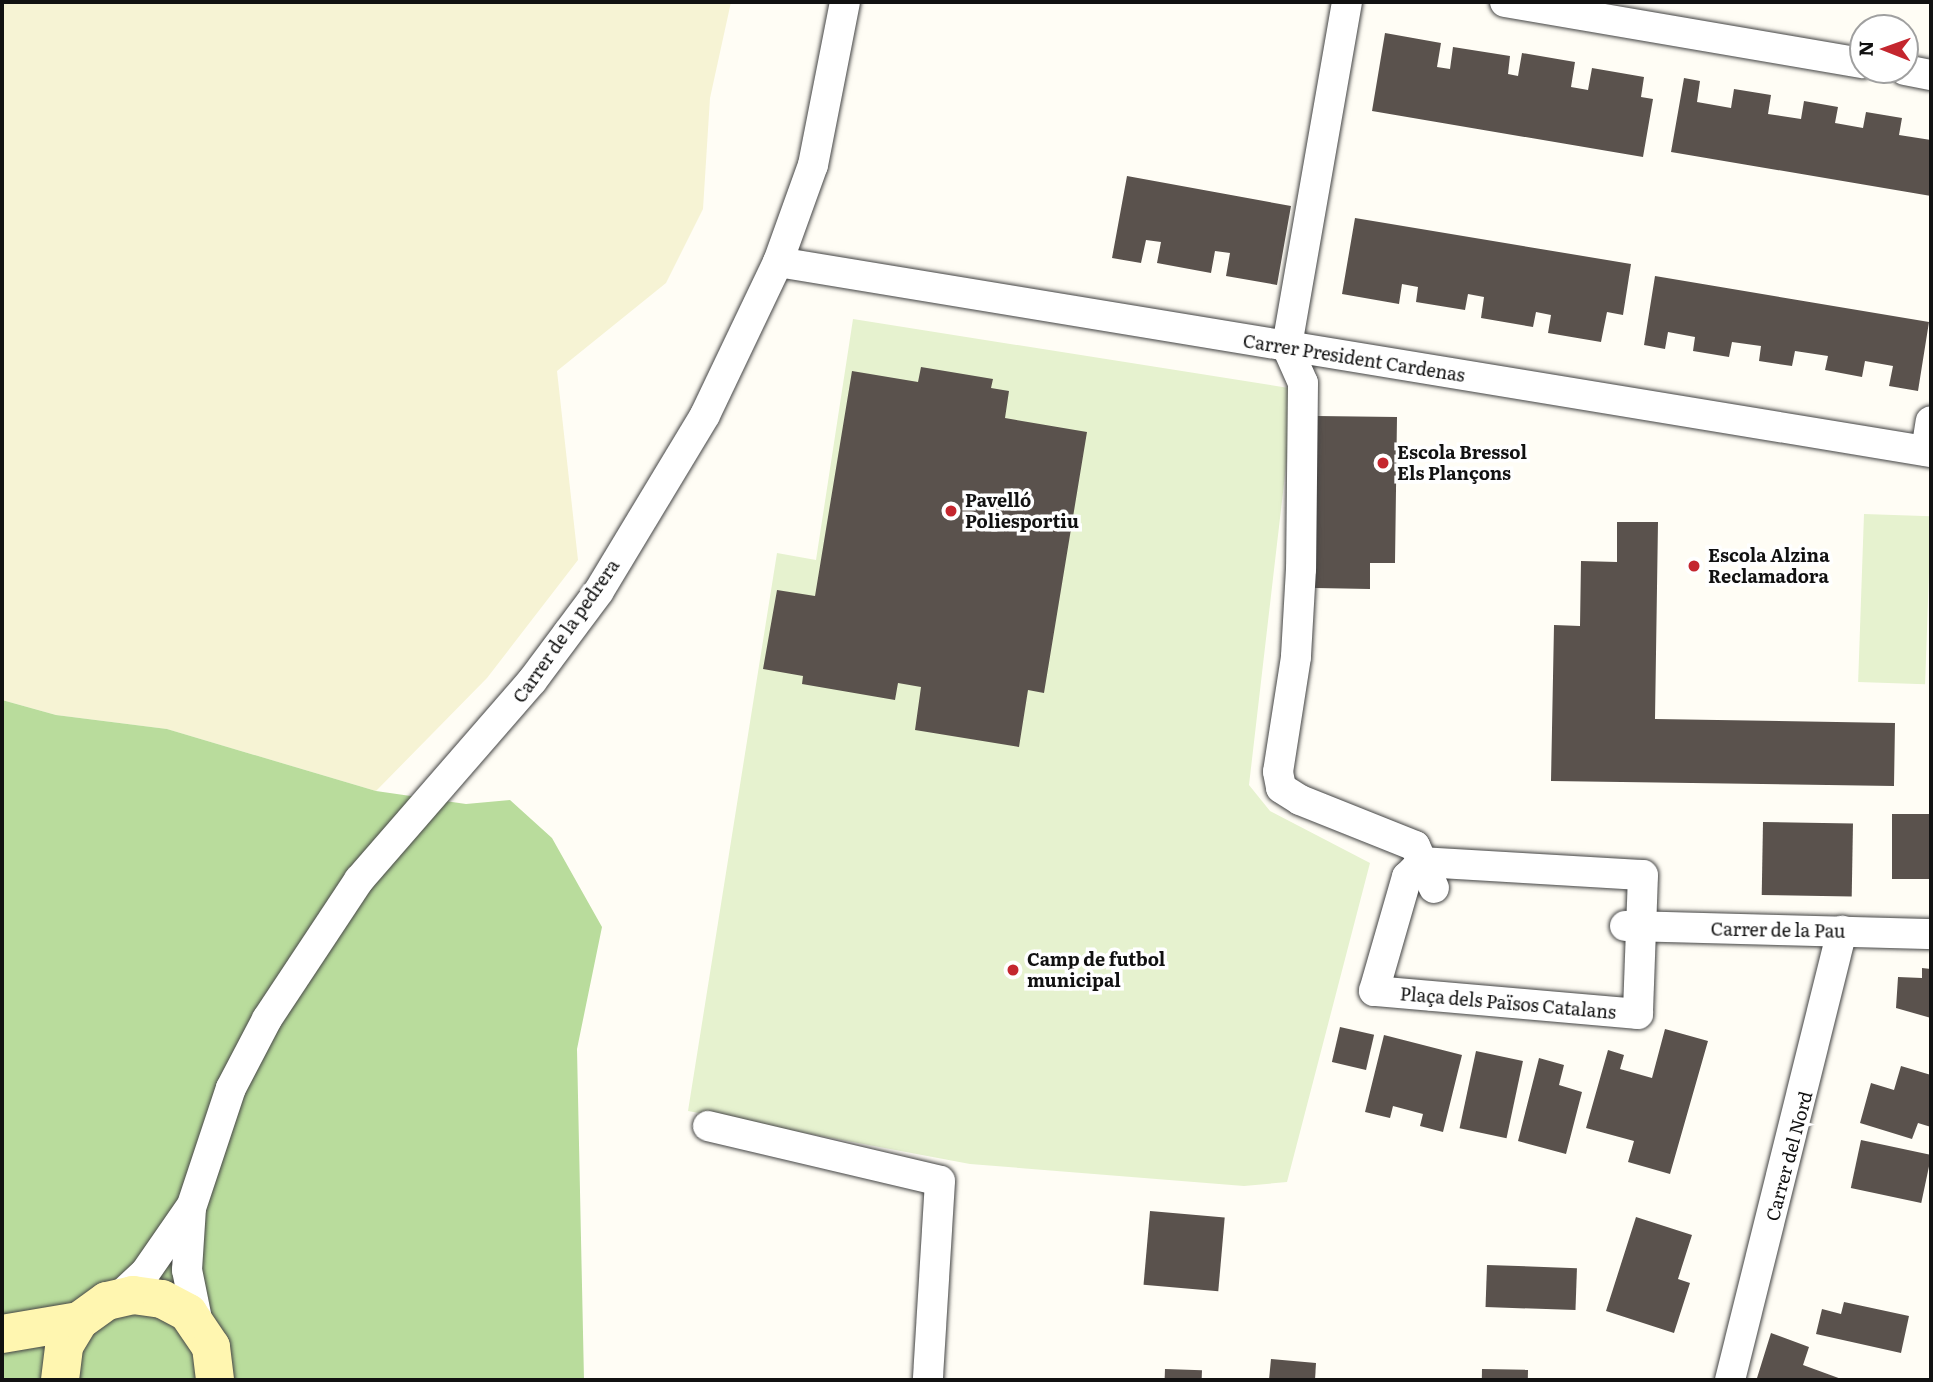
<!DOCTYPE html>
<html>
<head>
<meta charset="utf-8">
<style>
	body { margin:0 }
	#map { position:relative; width:1933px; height:1382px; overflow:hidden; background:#fffdf5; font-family:Literata,serif }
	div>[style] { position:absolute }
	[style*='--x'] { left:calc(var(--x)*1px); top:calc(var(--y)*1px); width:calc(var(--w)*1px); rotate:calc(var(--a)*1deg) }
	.farmland>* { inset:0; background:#f6f3d4 }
	.forest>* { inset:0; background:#b9dc9c }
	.pitch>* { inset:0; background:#e6f2cf; transform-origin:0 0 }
	.building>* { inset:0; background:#5a524d; transform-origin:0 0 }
	.roads { filter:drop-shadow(0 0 2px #444) drop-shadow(0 0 2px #444) }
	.street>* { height:30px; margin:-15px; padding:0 15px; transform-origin:15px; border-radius:15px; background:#fff }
	.secondary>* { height:38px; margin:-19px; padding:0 19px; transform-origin:19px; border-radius:19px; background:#fff6b0 }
	.dots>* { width:19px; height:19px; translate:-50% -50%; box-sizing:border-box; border:4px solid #fff; border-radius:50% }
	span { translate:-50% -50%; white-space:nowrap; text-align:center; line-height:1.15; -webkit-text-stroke:7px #fff; paint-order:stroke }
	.street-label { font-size:18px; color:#111 }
	.poi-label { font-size:18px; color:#111; font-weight:700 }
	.left { translate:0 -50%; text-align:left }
	.frame { position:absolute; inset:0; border:4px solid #111; pointer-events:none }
	.north { position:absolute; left:1849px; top:14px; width:70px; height:70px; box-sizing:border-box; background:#fff; border:2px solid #a0a0a0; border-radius:50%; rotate:271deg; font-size:19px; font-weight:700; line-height:28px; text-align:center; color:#111 }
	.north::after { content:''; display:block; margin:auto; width:24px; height:32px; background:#c4262e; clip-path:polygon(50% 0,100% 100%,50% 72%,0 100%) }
</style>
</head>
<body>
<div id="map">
	<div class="farmland">
		<i style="clip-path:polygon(2px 2px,731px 2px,710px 98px,703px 209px,666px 283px,557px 371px,578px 560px,487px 678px,376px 791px,167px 729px,56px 715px,2px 700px)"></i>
	</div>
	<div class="forest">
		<i style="clip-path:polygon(2px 700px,56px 715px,167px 729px,376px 791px,466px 804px,510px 800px,552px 838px,602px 927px,577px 1049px,584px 1380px,2px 1380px)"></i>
	</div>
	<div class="pitch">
		<i style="clip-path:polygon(853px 319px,1295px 389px,1249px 785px,1270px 811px,1370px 863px,1287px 1182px,1244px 1186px,970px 1164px,688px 1111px,777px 553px,816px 560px)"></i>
		<i style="left:1864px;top:514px;width:67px;height:168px;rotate:2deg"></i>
	</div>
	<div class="building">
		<i style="clip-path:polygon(1385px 33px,1441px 43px,1437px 67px,1450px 69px,1453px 47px,1510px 56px,1508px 74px,1518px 76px,1522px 53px,1575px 62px,1571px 87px,1588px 90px,1592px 68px,1644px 77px,1641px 97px,1653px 99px,1643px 157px,1372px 111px)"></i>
		<i style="clip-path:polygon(1684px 78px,1700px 81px,1697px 102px,1731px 108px,1734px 89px,1771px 95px,1768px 114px,1801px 119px,1804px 101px,1838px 107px,1835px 123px,1863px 128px,1866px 112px,1902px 118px,1899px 135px,1931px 140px,1931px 196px,1671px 152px)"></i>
		<i style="clip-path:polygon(1127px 176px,1291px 206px,1277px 285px,1226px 276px,1230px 253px,1215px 251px,1211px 273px,1157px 263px,1161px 242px,1146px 240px,1141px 263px,1112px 258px)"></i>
		<i style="clip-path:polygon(1355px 218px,1631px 264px,1623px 315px,1607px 312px,1601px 342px,1548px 333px,1551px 315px,1536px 312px,1533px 327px,1481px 318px,1484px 297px,1468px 294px,1465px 310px,1416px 302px,1418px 287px,1402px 284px,1399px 304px,1342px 294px)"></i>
		<i style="clip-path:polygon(1655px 276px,1929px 322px,1918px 391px,1889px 386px,1893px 366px,1865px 361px,1862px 377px,1825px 370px,1828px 356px,1795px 351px,1792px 366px,1759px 361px,1761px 346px,1732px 342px,1729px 357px,1693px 351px,1695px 337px,1668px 332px,1665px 349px,1644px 345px)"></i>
		<i style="clip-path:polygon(921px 367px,993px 379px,991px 388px,1009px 391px,1005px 418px,1087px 432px,1044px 693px,1028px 690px,1019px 747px,915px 730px,921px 687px,898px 683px,895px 700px,802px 684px,803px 676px,763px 669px,777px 590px,815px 596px,852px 371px,918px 382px)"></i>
		<i style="clip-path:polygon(1317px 416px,1397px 417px,1395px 563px,1370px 563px,1370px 589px,1315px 588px)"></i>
		<i style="clip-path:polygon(1617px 522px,1658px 522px,1655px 719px,1895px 723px,1894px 786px,1551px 781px,1554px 625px,1580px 626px,1581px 561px,1617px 562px)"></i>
		<i style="left:1892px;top:814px;width:39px;height:65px"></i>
		<i style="left:1763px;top:822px;width:90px;height:73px;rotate:1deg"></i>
		<i style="clip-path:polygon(1922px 968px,1931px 969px,1931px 1018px,1896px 1008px,1898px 977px,1922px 978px)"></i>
		<i style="left:1340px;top:1027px;width:35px;height:36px;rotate:13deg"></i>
		<i style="clip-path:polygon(1665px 1029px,1708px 1041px,1670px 1174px,1628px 1162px,1634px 1141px,1586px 1128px,1608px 1050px,1624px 1055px,1620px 1069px,1652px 1078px)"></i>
		<i style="clip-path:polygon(1384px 1035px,1462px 1055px,1443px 1132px,1420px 1126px,1423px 1114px,1393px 1106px,1390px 1118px,1365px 1112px)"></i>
		<i style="left:1476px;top:1051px;width:48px;height:79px;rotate:12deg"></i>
		<i style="clip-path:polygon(1539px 1058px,1564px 1065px,1559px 1085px,1582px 1092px,1566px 1154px,1518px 1141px)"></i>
		<i style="clip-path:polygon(1901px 1066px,1931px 1075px,1931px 1127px,1918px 1123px,1912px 1139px,1860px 1123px,1871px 1083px,1894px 1090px)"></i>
		<i style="left:1861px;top:1140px;width:72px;height:49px;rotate:12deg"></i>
		<i style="left:1150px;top:1211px;width:75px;height:74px;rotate:5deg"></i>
		<i style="clip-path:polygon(1636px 1217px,1692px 1235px,1678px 1279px,1690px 1283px,1674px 1333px,1606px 1311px)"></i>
		<i style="left:1487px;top:1265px;width:90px;height:42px;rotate:2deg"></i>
		<i style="clip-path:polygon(1844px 1302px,1909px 1316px,1901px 1353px,1816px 1334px,1822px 1309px,1841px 1314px)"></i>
		<i style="clip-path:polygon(1771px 1333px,1809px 1347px,1803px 1365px,1844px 1380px,1757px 1378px)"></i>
		<i style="clip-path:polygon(1271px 1359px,1316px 1363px,1315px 1380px,1269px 1380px)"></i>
		<i style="left:1165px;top:1369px;width:37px;height:11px;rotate:2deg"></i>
		<i style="left:1482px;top:1369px;width:46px;height:11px;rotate:1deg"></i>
	</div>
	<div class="roads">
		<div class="street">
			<i style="--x:1347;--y:2;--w:350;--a:99.9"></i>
			<i style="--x:1287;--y:347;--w:39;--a:66"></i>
			<i style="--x:1303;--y:383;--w:186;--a:90.6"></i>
			<i style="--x:1301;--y:569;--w:88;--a:93.3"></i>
			<i style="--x:1296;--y:657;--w:116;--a:98.9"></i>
			<i style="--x:1278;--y:772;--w:16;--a:79"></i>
			<i style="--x:1281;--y:788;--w:22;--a:32"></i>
			<i style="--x:1300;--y:800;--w:124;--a:21.8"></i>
			<i style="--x:1415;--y:846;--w:46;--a:65.7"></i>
			<i style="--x:1505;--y:2;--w:363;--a:9.7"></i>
			<i style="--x:1905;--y:70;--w:26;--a:11"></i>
			<i style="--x:778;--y:262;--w:1169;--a:9.36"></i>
			<i style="--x:1926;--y:451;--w:30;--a:-81"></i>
			<i style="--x:1422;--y:862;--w:221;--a:3.4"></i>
			<i style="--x:1643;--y:875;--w:139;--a:92.1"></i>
			<i style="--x:1638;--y:1014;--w:265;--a:-175"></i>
			<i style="--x:1374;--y:991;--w:119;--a:-73.9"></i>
			<i style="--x:1407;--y:877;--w:21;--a:-45"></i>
			<i style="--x:1625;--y:926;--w:306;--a:1.5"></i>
			<i style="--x:708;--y:1126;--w:238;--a:13.3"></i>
			<i style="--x:940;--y:1181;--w:199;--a:93.5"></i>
			<i style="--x:118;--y:1298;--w:37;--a:-43"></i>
			<i style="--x:145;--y:1273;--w:79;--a:-55.3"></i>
			<i style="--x:198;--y:1324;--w:55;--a:-101.5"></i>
			<i style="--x:187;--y:1270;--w:62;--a:-86.3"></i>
			<i style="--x:191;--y:1208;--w:126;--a:-71.6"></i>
			<i style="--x:231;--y:1088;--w:78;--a:-62.4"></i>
			<i style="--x:267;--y:1019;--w:167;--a:-56.5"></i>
			<i style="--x:359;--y:880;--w:264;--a:-49"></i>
			<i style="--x:532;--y:681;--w:112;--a:-53.3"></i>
			<i style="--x:599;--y:591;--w:205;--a:-58.9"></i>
			<i style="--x:705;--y:415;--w:170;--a:-64.5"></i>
			<i style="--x:778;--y:262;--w:103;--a:-70.2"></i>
			<i style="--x:813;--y:165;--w:166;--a:-78.9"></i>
			<i style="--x:1730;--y:1380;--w:463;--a:-76"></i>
		</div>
		<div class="secondary">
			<i style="--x:2;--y:1334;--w:78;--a:-9.6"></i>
			<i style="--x:60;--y:1380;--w:34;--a:-83"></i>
			<i style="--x:64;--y:1346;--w:29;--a:-59"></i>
			<i style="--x:79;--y:1321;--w:34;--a:-36"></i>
			<i style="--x:107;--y:1301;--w:27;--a:-13"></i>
			<i style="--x:133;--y:1295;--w:29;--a:8"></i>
			<i style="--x:162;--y:1299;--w:30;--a:28"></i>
			<i style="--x:188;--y:1313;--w:41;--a:55.9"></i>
			<i style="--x:211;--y:1347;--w:33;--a:83"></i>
		</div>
	</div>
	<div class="dots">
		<i style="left:1383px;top:463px;background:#c4262e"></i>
		<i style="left:951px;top:511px;background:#c4262e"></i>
		<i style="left:1694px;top:566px;background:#c4262e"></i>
		<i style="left:1013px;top:970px;background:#c4262e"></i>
	</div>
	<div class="street-label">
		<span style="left:1354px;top:358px;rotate:9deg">Carrer President Cardenas</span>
		<span style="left:566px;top:631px;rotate:-55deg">Carrer de la pedrera</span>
		<span style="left:1778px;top:930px;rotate:1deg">Carrer de la Pau</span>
		<span style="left:1508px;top:1003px;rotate:5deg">Plaça dels Països Catalans</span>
		<span style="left:1789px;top:1156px;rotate:-75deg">Carrer del Nord</span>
	</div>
	<div class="poi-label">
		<span class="left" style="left:1397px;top:463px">Escola Bressol<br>Els Plançons</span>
		<span class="left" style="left:965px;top:511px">Pavelló<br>Poliesportiu</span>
		<span class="left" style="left:1708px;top:566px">Escola Alzina<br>Reclamadora</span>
		<span class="left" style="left:1027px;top:970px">Camp de futbol<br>municipal</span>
	</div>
	<div class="frame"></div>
	<div class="north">N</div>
</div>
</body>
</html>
